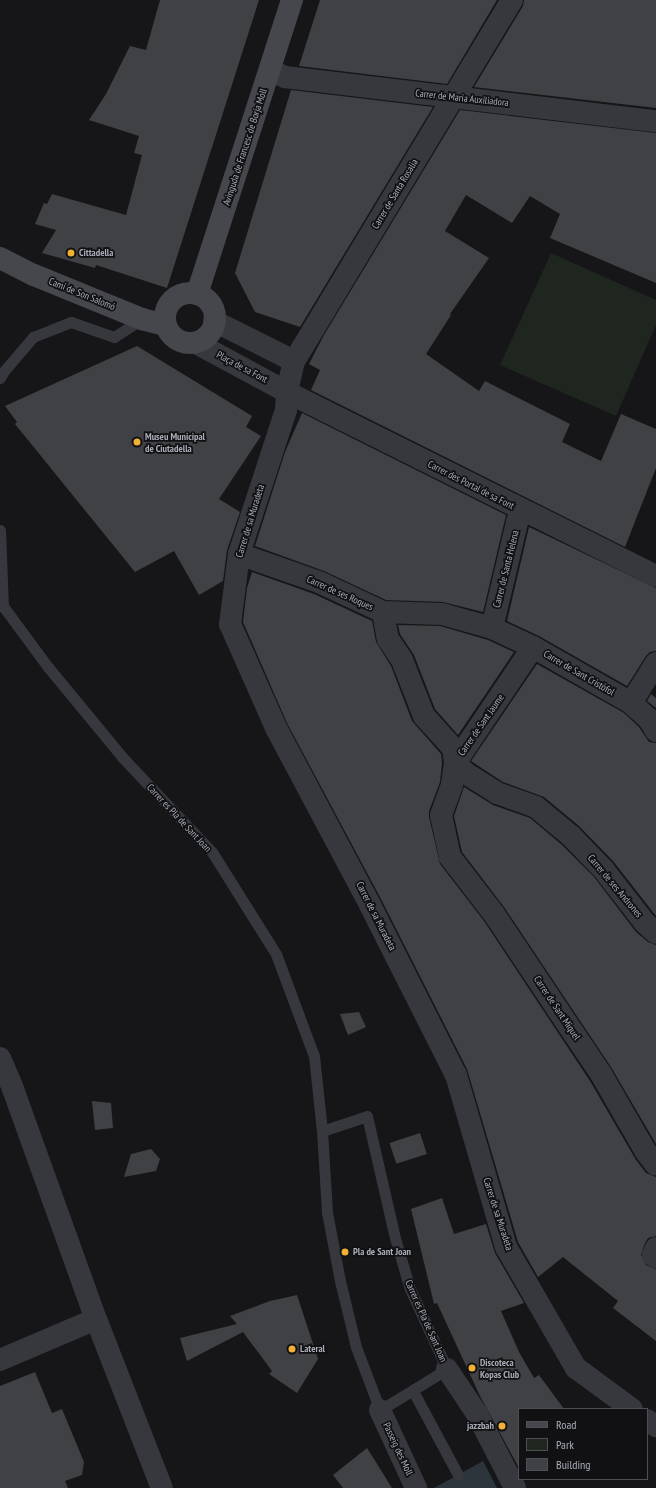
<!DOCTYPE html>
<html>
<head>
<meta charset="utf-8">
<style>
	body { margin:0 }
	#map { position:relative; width:656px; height:1488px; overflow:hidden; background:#161618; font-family:"PT Sans Narrow",sans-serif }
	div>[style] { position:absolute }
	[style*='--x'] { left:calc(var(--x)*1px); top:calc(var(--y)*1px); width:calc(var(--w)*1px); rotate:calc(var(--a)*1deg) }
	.green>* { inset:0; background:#1e261f }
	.water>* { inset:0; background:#2c353c }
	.building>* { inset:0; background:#404145; transform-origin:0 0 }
	.lane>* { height:11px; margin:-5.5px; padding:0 5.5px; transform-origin:5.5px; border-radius:5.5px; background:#37383d }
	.street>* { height:22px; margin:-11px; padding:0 11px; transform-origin:11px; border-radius:11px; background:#37383d }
	.secondary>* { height:22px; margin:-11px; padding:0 11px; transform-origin:11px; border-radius:11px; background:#45474d }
	.secondary>.ring { margin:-11px; padding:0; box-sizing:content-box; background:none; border:22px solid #45474d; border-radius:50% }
	.dots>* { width:11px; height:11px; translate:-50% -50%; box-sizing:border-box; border:2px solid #111113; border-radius:50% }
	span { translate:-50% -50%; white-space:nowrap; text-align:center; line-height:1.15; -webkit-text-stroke:3.5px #111113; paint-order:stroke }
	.street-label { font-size:10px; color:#a8adb8 }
	.poi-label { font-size:10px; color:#a8adb8; font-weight:700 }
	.left { translate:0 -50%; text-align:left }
	.right { translate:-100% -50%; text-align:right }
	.legend { position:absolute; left:518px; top:1408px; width:130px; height:72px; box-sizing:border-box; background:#111113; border:1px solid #4d4f55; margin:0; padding:5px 7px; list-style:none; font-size:12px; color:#a8adb8 }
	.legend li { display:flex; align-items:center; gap:8px; height:20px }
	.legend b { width:20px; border:1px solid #4d4f55 }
</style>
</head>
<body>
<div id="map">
	<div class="green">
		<i style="clip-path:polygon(551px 253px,656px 300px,656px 325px,616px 416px,500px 365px)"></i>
	</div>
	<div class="water">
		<i style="clip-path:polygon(483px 1461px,497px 1488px,434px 1488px)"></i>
	</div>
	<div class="building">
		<i style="clip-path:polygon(160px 0,259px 0,167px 288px,96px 265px,95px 268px,42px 253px,56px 230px,35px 224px,44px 203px,47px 204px,52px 194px,126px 215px,142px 155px,134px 153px,139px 136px,89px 120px,106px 94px,130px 46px,146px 50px)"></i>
		<i style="clip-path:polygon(320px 0,497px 0,447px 84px,299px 66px)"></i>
		<i style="clip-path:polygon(524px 0,656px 0,656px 108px,474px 87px,523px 6px)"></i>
		<i style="clip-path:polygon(291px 90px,433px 107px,300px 327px,255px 312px,235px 273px)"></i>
		<i style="clip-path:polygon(460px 110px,656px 133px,656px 283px,550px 238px,560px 214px,530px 196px,512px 223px,466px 195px,445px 231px,489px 258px,450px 314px,451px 315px,426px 354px,479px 391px,485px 381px,570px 424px,562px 442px,601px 461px,621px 414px,656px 429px,656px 468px,625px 547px,311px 390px,320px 370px,309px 364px,324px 335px)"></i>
		<i style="clip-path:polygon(137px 346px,252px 416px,246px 427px,261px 436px,219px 499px,240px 512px,227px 550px,223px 581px,199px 595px,174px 551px,135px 572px,15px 424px,17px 422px,5px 406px)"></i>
		<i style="clip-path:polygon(302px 413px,506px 515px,483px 612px,443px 602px,386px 600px,324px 571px,255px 546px,285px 452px)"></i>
		<i style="clip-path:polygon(529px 527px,656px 588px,656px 651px,650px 652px,646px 656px,627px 686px,539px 636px,507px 621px)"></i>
		<i style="clip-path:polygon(252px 572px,314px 594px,372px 621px,376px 642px,391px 666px,412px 721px,441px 754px,442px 763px,440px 782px,429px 811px,429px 817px,440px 864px,484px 921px,590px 1081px,636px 1160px,646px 1173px,656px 1177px,656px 1236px,648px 1238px,645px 1243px,641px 1255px,646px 1265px,656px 1269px,656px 1341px,613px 1308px,618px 1301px,563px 1257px,538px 1277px,518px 1242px,467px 1069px,381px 899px,287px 723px,243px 622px,247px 588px)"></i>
		<i style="clip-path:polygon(398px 625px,440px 626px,488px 640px,514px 652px,458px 735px,435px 709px,414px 655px,400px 634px)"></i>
		<i style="clip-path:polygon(537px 664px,624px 713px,639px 727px,649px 742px,656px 743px,656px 916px,613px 861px,579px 826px,544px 797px,503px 782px,471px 761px)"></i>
		<i style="clip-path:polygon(651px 694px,656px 698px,656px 708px,647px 701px)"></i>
		<i style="clip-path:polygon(464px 787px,493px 805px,530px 818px,562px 845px,594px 877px,636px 932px,648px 942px,656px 945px,656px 1144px,611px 1067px,504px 907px,462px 852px,454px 816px)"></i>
		<i style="clip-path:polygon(359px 1012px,366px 1027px,348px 1035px,340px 1014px)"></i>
		<i style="clip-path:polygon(92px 1101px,111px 1103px,113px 1128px,95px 1130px)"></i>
		<i style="left:420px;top:1133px;width:22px;height:32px;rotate:72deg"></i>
		<i style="clip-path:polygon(151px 1149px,160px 1159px,156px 1171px,124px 1177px,131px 1154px)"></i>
		<i style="clip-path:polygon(442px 1198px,454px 1234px,486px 1224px,495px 1253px,524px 1303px,501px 1311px,519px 1352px,534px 1378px,539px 1375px,564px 1409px,519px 1409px,519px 1468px,480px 1396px,437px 1303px,434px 1304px,411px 1209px)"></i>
		<i style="clip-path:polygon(297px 1295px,318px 1359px,297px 1393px,269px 1374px,272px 1371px,243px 1332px,187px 1361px,180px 1338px,237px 1324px,230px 1316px,270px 1301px)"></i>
		<i style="clip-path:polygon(35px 1372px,52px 1413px,62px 1409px,84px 1462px,82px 1475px,65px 1481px,68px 1488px,0 1488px,0 1386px)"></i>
		<i style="clip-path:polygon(367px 1448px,374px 1459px,392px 1488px,343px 1488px,333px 1475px)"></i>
	</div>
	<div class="lane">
		<i style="--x:0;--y:378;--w:8;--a:-60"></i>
		<i style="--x:4;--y:371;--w:45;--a:-49.5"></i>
		<i style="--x:33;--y:337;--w:41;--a:-21.5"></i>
		<i style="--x:71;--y:322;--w:46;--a:19.2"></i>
		<i style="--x:114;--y:337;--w:33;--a:-33"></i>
		<i style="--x:0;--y:530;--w:77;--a:87.8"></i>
		<i style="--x:0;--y:602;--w:81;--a:53.6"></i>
		<i style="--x:48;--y:667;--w:118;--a:50.5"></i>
		<i style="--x:123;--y:758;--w:129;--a:46.6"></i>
		<i style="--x:212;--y:852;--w:120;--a:57.9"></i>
		<i style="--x:276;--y:954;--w:109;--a:69.6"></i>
		<i style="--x:314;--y:1056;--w:75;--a:83.9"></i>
		<i style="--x:367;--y:1116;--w:125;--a:77.1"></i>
		<i style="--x:395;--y:1238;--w:53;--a:73.6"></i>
		<i style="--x:410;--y:1289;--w:88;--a:65.2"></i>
		<i style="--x:447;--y:1369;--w:79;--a:148.5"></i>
		<i style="--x:380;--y:1410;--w:67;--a:-110.9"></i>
		<i style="--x:356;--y:1347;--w:68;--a:-103.6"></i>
		<i style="--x:340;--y:1281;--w:70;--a:-100.7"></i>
		<i style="--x:327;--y:1212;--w:81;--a:-93.5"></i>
		<i style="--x:322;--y:1131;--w:47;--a:-18.4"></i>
		<i style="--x:413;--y:1391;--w:95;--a:61.8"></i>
	</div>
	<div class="street">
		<i style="--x:512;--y:0;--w:422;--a:121.1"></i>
		<i style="--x:294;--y:361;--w:32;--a:103"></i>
		<i style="--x:287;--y:392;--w:18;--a:93"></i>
		<i style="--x:286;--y:410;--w:151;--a:108.1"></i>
		<i style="--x:239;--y:554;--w:71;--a:97.3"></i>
		<i style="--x:230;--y:624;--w:114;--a:66.1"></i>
		<i style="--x:276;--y:728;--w:200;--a:62"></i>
		<i style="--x:370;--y:905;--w:191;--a:63.2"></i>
		<i style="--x:456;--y:1075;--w:179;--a:73.8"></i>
		<i style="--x:506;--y:1247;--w:140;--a:60"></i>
		<i style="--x:576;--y:1368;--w:69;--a:36.2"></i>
		<i style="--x:270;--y:70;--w:17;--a:25"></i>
		<i style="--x:285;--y:77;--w:374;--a:6.8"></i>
		<i style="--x:214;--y:321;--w:89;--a:26.6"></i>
		<i style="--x:196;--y:343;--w:103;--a:28.3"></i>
		<i style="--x:287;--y:392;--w:412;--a:26.5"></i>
		<i style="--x:239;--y:554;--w:85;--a:19.3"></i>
		<i style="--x:319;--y:582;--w:71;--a:25.1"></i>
		<i style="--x:383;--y:612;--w:59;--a:1.9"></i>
		<i style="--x:442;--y:614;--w:52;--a:15.6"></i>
		<i style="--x:492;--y:628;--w:45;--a:24.9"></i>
		<i style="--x:533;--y:647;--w:113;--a:29.7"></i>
		<i style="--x:631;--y:703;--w:24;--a:42"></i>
		<i style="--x:649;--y:719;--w:14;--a:60"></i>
		<i style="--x:383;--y:612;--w:27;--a:80"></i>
		<i style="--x:388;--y:639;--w:25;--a:56"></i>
		<i style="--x:402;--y:660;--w:60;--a:68.6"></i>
		<i style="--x:424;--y:716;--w:43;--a:47.8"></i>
		<i style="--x:453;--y:748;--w:15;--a:82"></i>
		<i style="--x:455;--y:763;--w:16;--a:43"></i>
		<i style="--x:467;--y:774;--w:36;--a:32"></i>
		<i style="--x:497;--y:793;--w:41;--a:19.7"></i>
		<i style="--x:536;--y:807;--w:45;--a:39.6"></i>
		<i style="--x:571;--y:836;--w:46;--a:45.9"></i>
		<i style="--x:603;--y:869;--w:68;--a:52.1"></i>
		<i style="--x:645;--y:923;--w:15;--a:42"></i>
		<i style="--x:492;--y:628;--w:109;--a:-76.7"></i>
		<i style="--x:517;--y:522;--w:12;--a:-66"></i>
		<i style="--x:533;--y:647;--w:140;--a:123.9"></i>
		<i style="--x:455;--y:763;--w:22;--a:98"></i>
		<i style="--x:452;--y:785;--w:32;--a:110"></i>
		<i style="--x:441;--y:815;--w:43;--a:77.9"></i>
		<i style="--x:450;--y:857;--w:72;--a:52.3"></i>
		<i style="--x:494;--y:914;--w:115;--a:56.3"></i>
		<i style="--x:558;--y:1010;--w:77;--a:56.1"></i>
		<i style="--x:601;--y:1074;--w:90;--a:60"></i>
		<i style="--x:646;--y:1152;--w:16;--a:52"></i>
		<i style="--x:631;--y:703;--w:47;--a:-58"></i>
		<i style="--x:0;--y:1058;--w:34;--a:67"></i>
		<i style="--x:13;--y:1089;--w:245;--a:70.2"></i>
		<i style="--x:656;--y:1248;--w:8;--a:113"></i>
		<i style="--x:653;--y:1255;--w:4;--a:34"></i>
		<i style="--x:0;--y:1360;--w:104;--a:-23.1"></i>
		<i style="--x:96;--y:1319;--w:181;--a:68.7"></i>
		<i style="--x:447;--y:1369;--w:54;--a:56.3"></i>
		<i style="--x:477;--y:1414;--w:83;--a:62.8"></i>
		<i style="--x:380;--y:1410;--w:86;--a:65.2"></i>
		<i style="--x:647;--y:1420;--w:11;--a:34"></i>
	</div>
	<div class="secondary">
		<i style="--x:0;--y:258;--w:38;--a:27"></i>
		<i style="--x:34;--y:275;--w:117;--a:22.2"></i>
		<i style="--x:142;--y:319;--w:24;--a:15"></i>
		<i class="ring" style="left:165px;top:293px;width:28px;height:28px"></i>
		<i style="--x:197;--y:294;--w:309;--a:-72.1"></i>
	</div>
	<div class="dots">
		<i style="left:71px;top:253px;background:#f2b134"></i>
		<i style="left:137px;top:442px;background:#f2b134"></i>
		<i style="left:345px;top:1252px;background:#f2b134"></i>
		<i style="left:292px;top:1349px;background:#f2b134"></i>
		<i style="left:472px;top:1368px;background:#f2b134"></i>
		<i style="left:502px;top:1426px;background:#f2b134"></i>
	</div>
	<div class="street-label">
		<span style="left:462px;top:98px;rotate:6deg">Carrer de Maria Auxiliadora</span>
		<span style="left:245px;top:147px;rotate:-72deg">Avinguda de Francesc de Borja Moll</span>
		<span style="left:395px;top:194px;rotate:-59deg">Carrer de Santa Rosalia</span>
		<span style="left:82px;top:294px;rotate:22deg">Camí de Son Salomó</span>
		<span style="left:242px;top:367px;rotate:28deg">Plaça de sa Font</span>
		<span style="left:471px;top:485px;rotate:27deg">Carrer des Portal de sa Font</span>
		<span style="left:250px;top:521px;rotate:-73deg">Carrer de sa Muradeta</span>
		<span style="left:506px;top:569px;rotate:-76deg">Carrer de Santa Helena</span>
		<span style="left:340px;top:593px;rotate:24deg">Carrer de ses Roques</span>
		<span style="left:579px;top:673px;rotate:30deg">Carrer de Sant Cristòfol</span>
		<span style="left:481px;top:725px;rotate:-55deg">Carrer de Sant Jaume</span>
		<span style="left:179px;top:818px;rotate:47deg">Carrer es Pla de Sant Joan</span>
		<span style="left:615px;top:886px;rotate:50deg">Carrer de ses Andrones</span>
		<span style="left:376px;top:916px;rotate:63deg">Carrer de sa Muradeta</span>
		<span style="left:557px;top:1008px;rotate:56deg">Carrer de Sant Miquel</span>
		<span style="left:498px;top:1214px;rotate:72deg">Carrer de sa Muradeta</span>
		<span style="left:426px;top:1321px;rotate:66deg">Carrer es Pla de Sant Joan</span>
		<span style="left:398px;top:1449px;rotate:65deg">Passeig des Moll</span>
	</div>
	<div class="poi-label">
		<span class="left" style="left:79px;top:253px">Cittadella</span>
		<span class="left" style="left:145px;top:442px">Museu Municipal<br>de Ciutadella</span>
		<span class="left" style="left:353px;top:1252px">Pla de Sant Joan</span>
		<span class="left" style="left:300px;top:1349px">Lateral</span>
		<span class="left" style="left:480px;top:1368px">Discoteca<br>Kopas Club</span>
		<span class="right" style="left:494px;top:1426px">jazzbah</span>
	</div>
	<ul class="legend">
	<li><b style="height:5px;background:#45474d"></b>Road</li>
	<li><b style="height:11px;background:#1e261f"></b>Park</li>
	<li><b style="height:11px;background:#404145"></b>Building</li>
	</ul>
</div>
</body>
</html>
